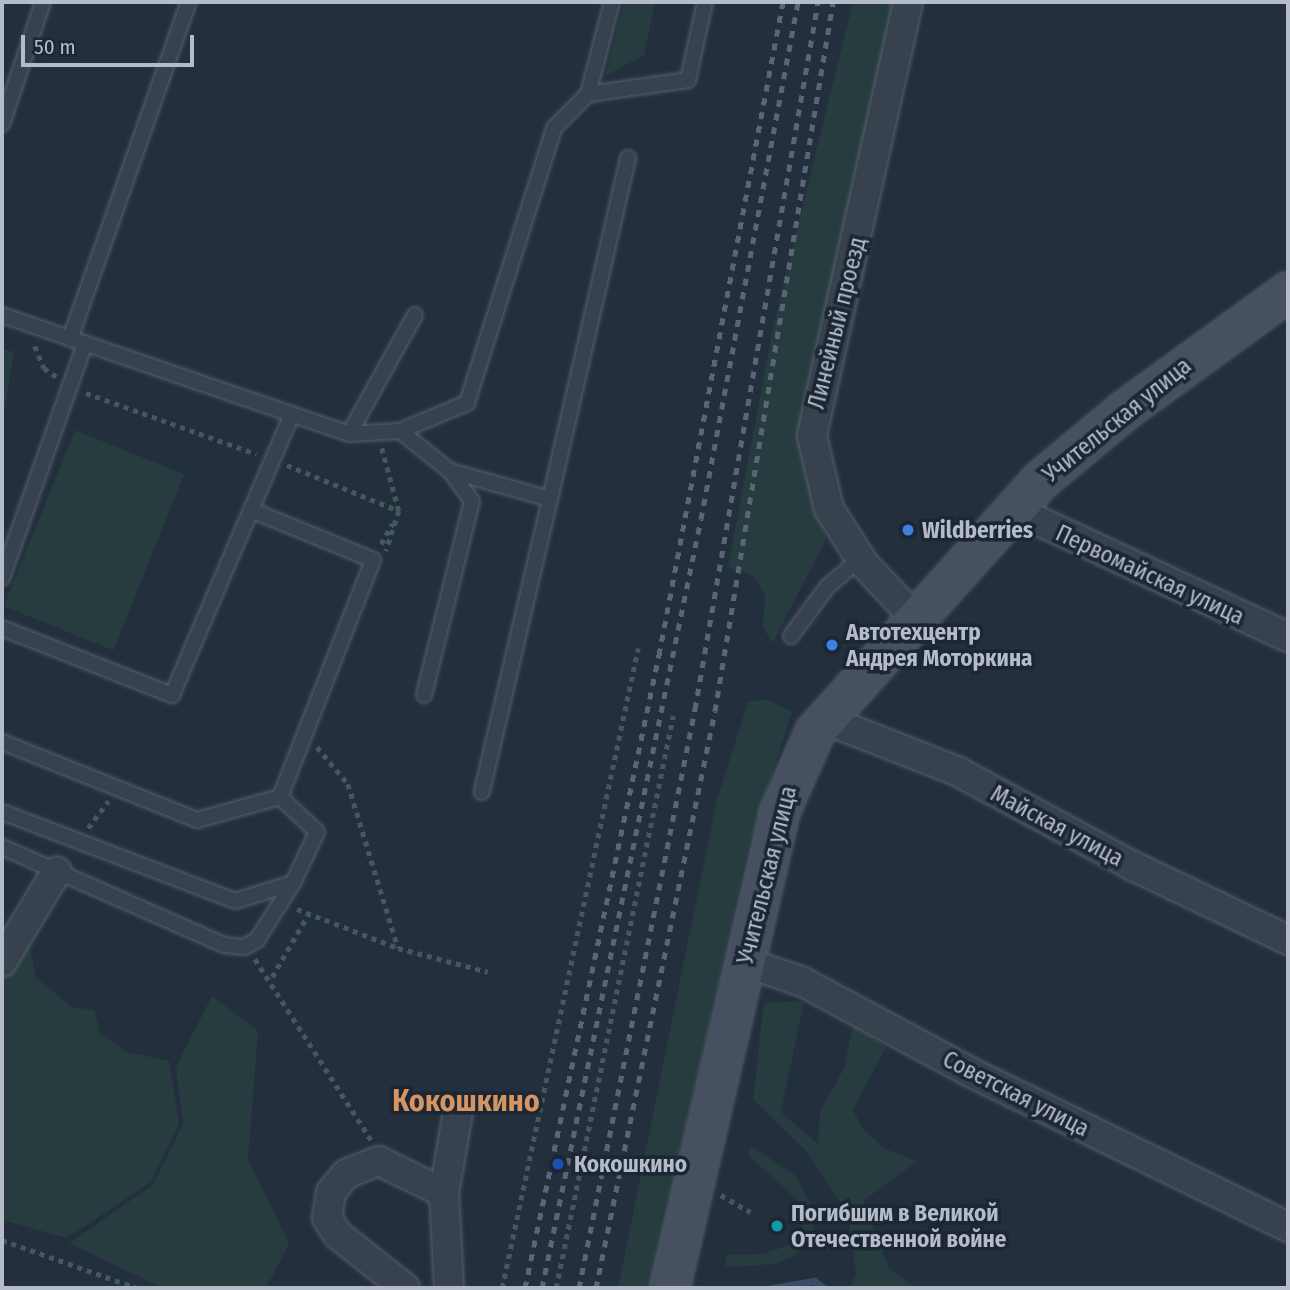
<!DOCTYPE html>
<html>
<head>
<meta charset="utf-8">
<style>
	body { margin:0 }
	#map { position:relative; width:1290px; height:1290px; overflow:hidden; background:#242f3e; font-family:"Fira Sans Condensed",sans-serif }
	div>[style] { position:absolute }
	[style*='--x'] { left:calc(var(--x)*1px); top:calc(var(--y)*1px); width:calc(var(--w)*1px); rotate:calc(var(--a)*1deg) }
	.green>* { inset:0; background:#263c3f; transform-origin:0 0 }
	.stream>* { height:7px; margin:-3.5px; padding:0 3.5px; transform-origin:3.5px; border-radius:3.5px; background:#394c67 }
	.path>* { height:4.5px; margin-top:-2.25px; transform-origin:0; background:repeating-linear-gradient(90deg,#44595c 0 5px,transparent 0 10px) }
	.roads { filter:drop-shadow(0 0 2px #565f6c) drop-shadow(0 0 2px #565f6c) }
	.lane>* { height:14px; margin:-7px; padding:0 7px; transform-origin:7px; border-radius:7px; background:#38414e }
	.street>* { height:28px; margin:-14px; padding:0 14px; transform-origin:14px; border-radius:14px; background:#38414e }
	.secondary>* { height:38px; margin:-19px; padding:0 19px; transform-origin:19px; border-radius:19px; background:#465061 }
	.rail>* { height:5px; margin-top:-2.5px; transform-origin:0; background:repeating-linear-gradient(90deg,#5a6575 0 7px,transparent 0 14px) }
	.dots>* { width:19px; height:19px; translate:-50% -50%; box-sizing:border-box; border:4px solid #1d2633; border-radius:50% }
	span { translate:-50% -50%; white-space:nowrap; text-align:center; line-height:1.15; -webkit-text-stroke:7px #1d2633; paint-order:stroke }
	.street-label { font-size:23px; color:#b4bcc9 }
	.poi-label { font-size:23px; color:#b4bcc9; font-weight:700 }
	.left { translate:0 -50%; text-align:left }
	.district-label { font-size:30px; color:#d59563; font-weight:700 }
	.frame { position:absolute; inset:0; border:4px solid #b4bcc9; pointer-events:none }
	.scale { position:absolute; left:21px; top:35px; width:173px; height:32px; box-sizing:border-box; border:4px solid #b4bcc9; border-top:0; padding-left:9px; font-size:21px; line-height:24px; white-space:nowrap; color:#b4bcc9; -webkit-text-stroke:5px #1d2633; paint-order:stroke }
</style>
</head>
<body>
<div id="map">
	<div class="green">
		<i style="clip-path:polygon(624px 2px,655px 2px,644px 55px,605px 76px)"></i>
		<i style="clip-path:polygon(853px 2px,898px 2px,801px 413px,800px 450px,826px 539px,773px 643px,763px 628px,765px 596px,755px 577px,728px 567px,774px 323px)"></i>
		<i style="clip-path:polygon(2px 349px,14px 352px,2px 424px)"></i>
		<i style="left:75px;top:430px;width:118px;height:190px;rotate:22deg"></i>
		<i style="clip-path:polygon(767px 699px,792px 712px,748px 848px,650px 1288px,618px 1288px,716px 803px,748px 702px)"></i>
		<i style="clip-path:polygon(26px 930px,36px 977px,71px 1007px,94px 1010px,100px 1033px,127px 1052px,169px 1061px,179px 1124px,151px 1182px,67px 1238px,2px 1220px,2px 973px)"></i>
		<i style="clip-path:polygon(212px 996px,258px 1031px,248px 1159px,289px 1244px,266px 1288px,163px 1288px,69px 1243px,153px 1185px,183px 1124px,176px 1067px)"></i>
		<i style="clip-path:polygon(804px 1001px,781px 1112px,818px 1144px,820px 1112px,844px 1068px,853px 1025px,886px 1047px,853px 1110px,863px 1129px,885px 1149px,917px 1161px,863px 1201px,889px 1268px,915px 1288px,849px 1288px,856px 1275px,848px 1214px,806px 1151px,753px 1099px,764px 1003px)"></i>
		<i style="clip-path:polygon(751px 1146px,796px 1176px,815px 1214px,814px 1230px,793px 1257px,776px 1264px,725px 1267px,726px 1255px,763px 1254px,789px 1245px,802px 1230px,802px 1204px,748px 1155px)"></i>
	</div>
	<div class="stream">
		<i style="--x:772;--y:1288;--w:43;--a:-9.5"></i>
		<i style="--x:814;--y:1281;--w:12;--a:35"></i>
	</div>
	<div class="path">
		<i style="--x:35;--y:346;--w:24;--a:68"></i>
		<i style="--x:44;--y:368;--w:16;--a:35"></i>
		<i style="--x:86;--y:393;--w:181;--a:19.7"></i>
		<i style="--x:382;--y:448;--w:65;--a:74.9"></i>
		<i style="--x:399;--y:511;--w:42;--a:108"></i>
		<i style="--x:287;--y:465;--w:121;--a:22.3"></i>
		<i style="--x:381;--y:544;--w:23;--a:-61"></i>
		<i style="--x:317;--y:747;--w:48;--a:50"></i>
		<i style="--x:348;--y:784;--w:171;--a:73"></i>
		<i style="--x:88;--y:828;--w:34;--a:-53"></i>
		<i style="--x:297;--y:909;--w:108;--a:21.1"></i>
		<i style="--x:398;--y:948;--w:93;--a:14.9"></i>
		<i style="--x:255;--y:959;--w:215;--a:57.3"></i>
		<i style="--x:272;--y:977;--w:72;--a:-59.9"></i>
		<i style="--x:721;--y:1195;--w:34;--a:30"></i>
		<i style="--x:2;--y:1240;--w:143;--a:19.6"></i>
		<i style="--x:502;--y:1288;--w:654;--a:-78"></i>
		<i style="--x:556;--y:1288;--w:584;--a:-78.44"></i>
	</div>
	<div class="roads">
		<div class="lane">
			<i style="--x:588;--y:94;--w:95;--a:-75.4"></i>
			<i style="--x:2;--y:124;--w:129;--a:-71.4"></i>
			<i style="--x:2;--y:315;--w:367;--a:18.9"></i>
			<i style="--x:349;--y:434;--w:136;--a:-61"></i>
			<i style="--x:70;--y:339;--w:357;--a:-70.6"></i>
			<i style="--x:400;--y:431;--w:73;--a:-22.7"></i>
			<i style="--x:467;--y:403;--w:288;--a:-72.4"></i>
			<i style="--x:554;--y:128;--w:48;--a:-45"></i>
			<i style="--x:588;--y:94;--w:101;--a:-8"></i>
			<i style="--x:688;--y:80;--w:80;--a:-77.7"></i>
			<i style="--x:349;--y:434;--w:51;--a:-3.4"></i>
			<i style="--x:400;--y:431;--w:64;--a:38.7"></i>
			<i style="--x:450;--y:471;--w:104;--a:15.6"></i>
			<i style="--x:550;--y:499;--w:301;--a:103.1"></i>
			<i style="--x:550;--y:499;--w:350;--a:-77.1"></i>
			<i style="--x:251;--y:510;--w:104;--a:-66.9"></i>
			<i style="--x:2;--y:578;--w:249;--a:-70.5"></i>
			<i style="--x:2;--y:628;--w:183;--a:21.5"></i>
			<i style="--x:172;--y:695;--w:201;--a:-66.9"></i>
			<i style="--x:251;--y:510;--w:132;--a:22.3"></i>
			<i style="--x:373;--y:560;--w:255;--a:111.4"></i>
			<i style="--x:280;--y:797;--w:86;--a:164.5"></i>
			<i style="--x:197;--y:820;--w:210;--a:-158.2"></i>
			<i style="--x:791;--y:636;--w:61;--a:-53.7"></i>
			<i style="--x:827;--y:587;--w:43;--a:-40.3"></i>
			<i style="--x:424;--y:695;--w:200;--a:-76.1"></i>
			<i style="--x:472;--y:501;--w:37;--a:-126"></i>
			<i style="--x:2;--y:812;--w:249;--a:20.9"></i>
			<i style="--x:235;--y:901;--w:61;--a:-17.2"></i>
			<i style="--x:293;--y:883;--w:56;--a:-64.8"></i>
			<i style="--x:317;--y:832;--w:51;--a:-136.6"></i>
			<i style="--x:2;--y:847;--w:243;--a:23.8"></i>
			<i style="--x:224;--y:945;--w:20;--a:6"></i>
			<i style="--x:244;--y:947;--w:15;--a:-28"></i>
			<i style="--x:257;--y:940;--w:67;--a:-57.7"></i>
		</div>
		<div class="street">
			<i style="--x:908;--y:2;--w:444;--a:102.5"></i>
			<i style="--x:812;--y:436;--w:75;--a:76.9"></i>
			<i style="--x:829;--y:509;--w:65;--a:57.5"></i>
			<i style="--x:864;--y:564;--w:73;--a:46.7"></i>
			<i style="--x:1013;--y:509;--w:303;--a:25"></i>
			<i style="--x:824;--y:719;--w:143;--a:21.4"></i>
			<i style="--x:957;--y:771;--w:200;--a:28.4"></i>
			<i style="--x:1133;--y:866;--w:172;--a:25.5"></i>
			<i style="--x:2;--y:962;--w:106;--a:-58.9"></i>
			<i style="--x:744;--y:962;--w:62;--a:18.7"></i>
			<i style="--x:803;--y:982;--w:187;--a:28.3"></i>
			<i style="--x:968;--y:1071;--w:356;--a:26"></i>
			<i style="--x:405;--y:1288;--w:85;--a:-141.7"></i>
			<i style="--x:338;--y:1235;--w:20;--a:-123"></i>
			<i style="--x:327;--y:1218;--w:26;--a:-81"></i>
			<i style="--x:331;--y:1192;--w:23;--a:-50"></i>
			<i style="--x:346;--y:1174;--w:35;--a:-22"></i>
			<i style="--x:379;--y:1161;--w:72;--a:26.2"></i>
			<i style="--x:449;--y:1288;--w:95;--a:-93"></i>
			<i style="--x:444;--y:1193;--w:82;--a:-80.2"></i>
		</div>
		<div class="secondary">
			<i style="--x:670;--y:1288;--w:486;--a:-77"></i>
			<i style="--x:779;--y:814;--w:90;--a:-66.3"></i>
			<i style="--x:815;--y:732;--w:337;--a:-48.1"></i>
			<i style="--x:1040;--y:481;--w:109;--a:-39.8"></i>
			<i style="--x:1124;--y:411;--w:203;--a:-36"></i>
		</div>
	</div>
	<div class="rail">
		<i style="--x:525;--y:1288;--w:647;--a:-78.05"></i>
		<i style="--x:659;--y:655;--w:665;--a:-79.25"></i>
		<i style="--x:542;--y:1288;--w:785;--a:-78.32"></i>
		<i style="--x:701;--y:519;--w:526;--a:-79.37"></i>
		<i style="--x:579;--y:1288;--w:591;--a:-78.67"></i>
		<i style="--x:695;--y:709;--w:718;--a:-80.13"></i>
		<i style="--x:596;--y:1288;--w:589;--a:-78.35"></i>
		<i style="--x:715;--y:711;--w:719;--a:-80.55"></i>
	</div>
	<div class="dots">
		<i style="left:908px;top:530px;background:#3f7fe0"></i>
		<i style="left:832px;top:645px;background:#3f7fe0"></i>
		<i style="left:558px;top:1164px;background:#1a4fb4"></i>
		<i style="left:777px;top:1226px;background:#0f9aa8"></i>
	</div>
	<div class="street-label">
		<span style="left:837px;top:323px;rotate:-76deg">Линейный проезд</span>
		<span style="left:1117px;top:420px;rotate:-39deg">Учительская улица</span>
		<span style="left:1150px;top:575px;rotate:25deg">Первомайская улица</span>
		<span style="left:1057px;top:826px;rotate:28deg">Майская улица</span>
		<span style="left:767px;top:875px;rotate:-76deg">Учительская улица</span>
		<span style="left:1016px;top:1094px;rotate:27deg">Советская улица</span>
	</div>
	<div class="poi-label">
		<span class="left" style="left:922px;top:530px">Wildberries</span>
		<span class="left" style="left:846px;top:645px">Автотехцентр<br>Андрея Моторкина</span>
		<span class="left" style="left:574px;top:1164px">Кокошкино</span>
		<span class="left" style="left:791px;top:1226px">Погибшим в Великой<br>Отечественной войне</span>
	</div>
	<div class="district-label">
		<span style="left:466px;top:1101px">Кокошкино</span>
	</div>
	<div class="frame"></div>
	<div class="scale">50 m</div>
</div>
</body>
</html>
